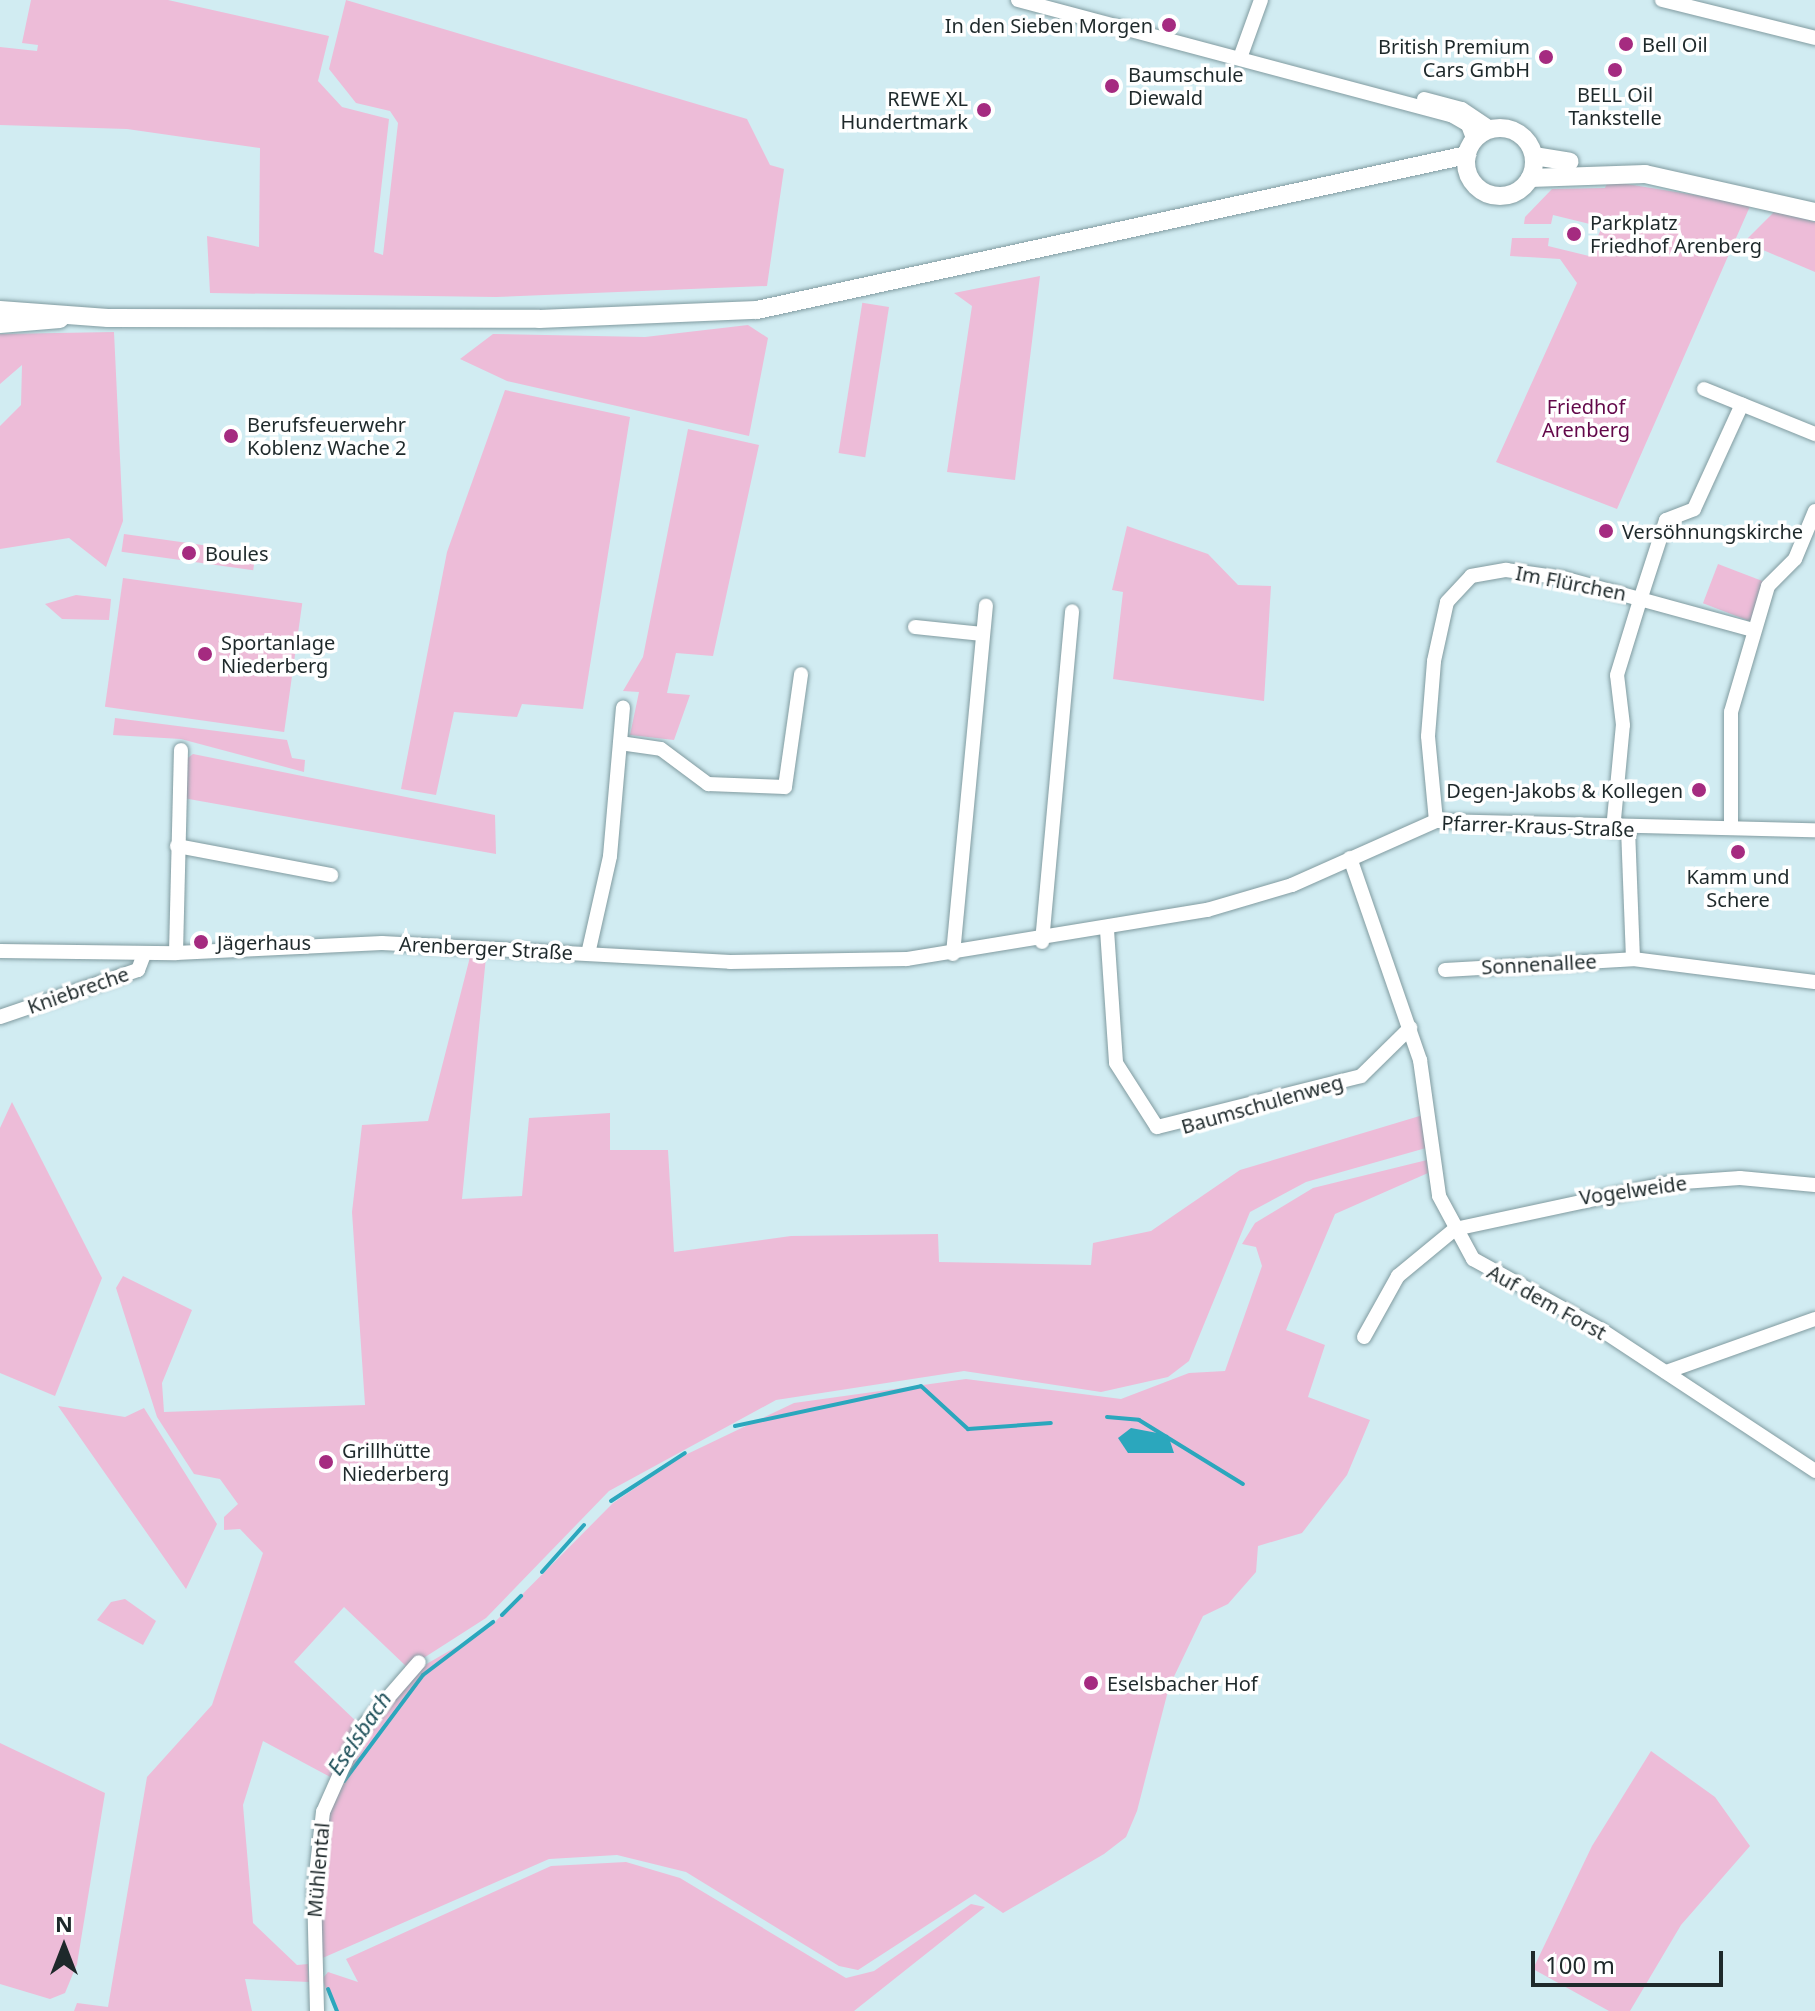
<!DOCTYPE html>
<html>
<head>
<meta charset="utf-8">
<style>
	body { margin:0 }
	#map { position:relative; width:1815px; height:2011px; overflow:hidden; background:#d1ecf2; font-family:"Noto Sans",sans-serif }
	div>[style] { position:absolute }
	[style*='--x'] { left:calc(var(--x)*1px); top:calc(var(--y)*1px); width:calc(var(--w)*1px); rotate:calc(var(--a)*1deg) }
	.green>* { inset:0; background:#edbcd8; transform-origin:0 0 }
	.water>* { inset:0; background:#2ba7bd }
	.stream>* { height:4px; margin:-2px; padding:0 2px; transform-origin:2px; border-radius:2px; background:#2ba7bd }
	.roads { filter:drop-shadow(0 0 2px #819ba0) drop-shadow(0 0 2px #819ba0) }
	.minor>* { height:14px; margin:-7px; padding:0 7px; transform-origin:7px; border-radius:7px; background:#fff }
	.major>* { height:18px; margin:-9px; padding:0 9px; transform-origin:9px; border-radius:9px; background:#fff }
	.major>.ring { margin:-9px; padding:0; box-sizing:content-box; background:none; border:18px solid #fff; border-radius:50% }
	.dots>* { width:22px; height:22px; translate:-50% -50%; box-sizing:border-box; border:4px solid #fff; border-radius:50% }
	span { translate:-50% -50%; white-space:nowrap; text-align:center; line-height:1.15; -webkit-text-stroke:7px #fff; paint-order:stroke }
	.poi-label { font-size:20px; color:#1e292b }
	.right { translate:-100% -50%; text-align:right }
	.left { translate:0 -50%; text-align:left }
	.park-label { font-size:20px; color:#63084a }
	.street-label { font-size:20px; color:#1e292b }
	.water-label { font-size:22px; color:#1d4f59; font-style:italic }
	.north { position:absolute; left:24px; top:1907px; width:80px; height:80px; -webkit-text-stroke:6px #fff; paint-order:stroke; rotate:0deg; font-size:22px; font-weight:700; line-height:32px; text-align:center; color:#1e292b }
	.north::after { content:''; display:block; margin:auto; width:28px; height:36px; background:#1e292b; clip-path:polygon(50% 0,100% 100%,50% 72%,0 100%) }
	.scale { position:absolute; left:1531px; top:1951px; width:192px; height:36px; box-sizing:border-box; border:4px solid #1e292b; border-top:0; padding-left:10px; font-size:24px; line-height:28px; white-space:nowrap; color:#1e292b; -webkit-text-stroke:6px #fff; paint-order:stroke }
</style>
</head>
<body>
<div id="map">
	<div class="green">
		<i style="clip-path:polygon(31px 0,168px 0,329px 36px,318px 81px,342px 107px,389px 119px,374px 252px,383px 255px,398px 123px,390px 111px,356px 103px,329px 69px,346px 0,747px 119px,770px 165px,784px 169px,767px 286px,496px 297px,210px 293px,207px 236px,259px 247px,260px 148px,127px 129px,0 125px,0 47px,37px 51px,38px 45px,22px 43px)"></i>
		<i style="clip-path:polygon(1608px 181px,1751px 204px,1617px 509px,1496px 462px,1577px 283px,1560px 259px,1510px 256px,1512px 238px,1549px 238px,1548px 246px,1589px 256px,1602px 227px,1553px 215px,1551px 224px,1524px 224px,1525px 217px,1552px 189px,1605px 188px)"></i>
		<i style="clip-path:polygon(1775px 211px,1815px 222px,1815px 272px,1744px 242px)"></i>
		<i style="clip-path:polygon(1040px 276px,1015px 480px,947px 472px,972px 306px,954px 293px)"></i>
		<i style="left:889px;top:307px;width:152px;height:27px;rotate:99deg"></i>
		<i style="clip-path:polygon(748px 325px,768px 338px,749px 436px,507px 381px,460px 359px,493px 334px,645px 337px)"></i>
		<i style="clip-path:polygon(114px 332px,123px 521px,106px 567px,69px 538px,0 549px,0 426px,21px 405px,22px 365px,0 384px,0 334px)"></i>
		<i style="clip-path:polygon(505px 390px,630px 417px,583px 709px,522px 704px,517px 717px,454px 712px,436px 795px,401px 789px,447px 552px)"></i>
		<i style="clip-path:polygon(688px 429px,759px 445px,713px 656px,676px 653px,667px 693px,690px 695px,674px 740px,630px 735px,639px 692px,623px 691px,643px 657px)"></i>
		<i style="clip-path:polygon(1127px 526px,1208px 554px,1238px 585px,1271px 586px,1264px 701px,1113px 679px,1123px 592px,1112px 590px)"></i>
		<i style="left:124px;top:534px;width:133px;height:18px;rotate:8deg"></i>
		<i style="left:1718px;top:564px;width:51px;height:42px;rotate:21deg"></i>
		<i style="left:123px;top:578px;width:181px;height:130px;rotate:8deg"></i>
		<i style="clip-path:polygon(76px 595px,111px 599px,109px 620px,62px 619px,45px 604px)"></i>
		<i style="clip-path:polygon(115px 718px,287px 740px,292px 758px,305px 760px,304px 772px,181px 739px,113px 735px)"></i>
		<i style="clip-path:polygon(193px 754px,495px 815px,496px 854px,183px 798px,185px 760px)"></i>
		<i style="clip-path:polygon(470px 957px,486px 957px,462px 1199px,522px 1196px,529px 1118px,610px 1113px,610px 1150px,668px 1150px,674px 1252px,791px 1236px,938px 1234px,939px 1262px,1091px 1265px,1093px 1243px,1151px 1231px,1240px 1170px,1423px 1115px,1426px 1148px,1306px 1182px,1250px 1212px,1189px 1361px,1168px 1377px,1101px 1392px,964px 1371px,776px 1400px,609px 1491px,486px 1618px,408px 1668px,344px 1607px,294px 1662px,359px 1724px,334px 1779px,263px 1741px,243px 1805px,253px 1923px,297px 1965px,308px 1964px,309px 1982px,245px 1979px,252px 2011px,74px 2011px,77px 2003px,108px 2007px,147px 1777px,212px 1705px,263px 1553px,240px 1529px,224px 1530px,224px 1517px,238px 1504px,220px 1479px,194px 1474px,157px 1417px,116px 1288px,123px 1276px,192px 1310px,162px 1383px,164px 1412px,365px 1405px,352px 1212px,362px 1125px,428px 1121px)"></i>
		<i style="clip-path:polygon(12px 1102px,102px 1278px,55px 1396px,0 1373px,0 1128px)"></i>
		<i style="clip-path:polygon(1427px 1160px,1428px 1173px,1335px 1214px,1286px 1330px,1325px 1345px,1308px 1397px,1370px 1420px,1347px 1475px,1302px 1533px,1258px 1546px,1256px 1572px,1228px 1604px,1203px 1616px,1169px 1687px,1137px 1811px,1126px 1837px,1104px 1854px,1003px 1913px,975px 1894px,858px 1970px,839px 1966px,686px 1872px,617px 1855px,549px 1859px,318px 1960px,317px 1856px,329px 1804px,363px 1733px,423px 1666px,489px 1628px,613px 1503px,681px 1457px,794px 1403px,966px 1379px,1121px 1399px,1189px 1373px,1225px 1371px,1262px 1266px,1256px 1247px,1242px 1244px,1255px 1223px,1313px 1188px)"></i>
		<i style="clip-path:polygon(58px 1406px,125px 1417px,144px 1408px,217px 1524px,186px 1589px)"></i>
		<i style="clip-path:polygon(125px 1599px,156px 1621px,143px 1645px,97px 1620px,111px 1602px)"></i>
		<i style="clip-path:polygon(0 1743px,105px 1793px,77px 1964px,65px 1993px,50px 1999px,0 1984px)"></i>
		<i style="clip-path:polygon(1651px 1751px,1715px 1797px,1750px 1846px,1681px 1925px,1630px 2011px,1609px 2011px,1533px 1969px,1592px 1846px)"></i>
		<i style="clip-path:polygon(626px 1862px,680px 1878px,846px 1978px,874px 1971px,971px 1904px,985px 1907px,854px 2011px,335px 2011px,322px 1979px,328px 1972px,358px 1982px,346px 1959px,551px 1866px)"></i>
	</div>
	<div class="water">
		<i style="clip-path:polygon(1131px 1428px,1168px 1435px,1174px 1453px,1128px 1453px,1118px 1438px)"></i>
	</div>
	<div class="stream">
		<i style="--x:1107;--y:1417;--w:32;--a:5"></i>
		<i style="--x:1139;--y:1420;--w:122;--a:31.6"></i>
		<i style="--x:735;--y:1426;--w:190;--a:-12.1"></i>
		<i style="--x:921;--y:1386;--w:64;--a:42.5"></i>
		<i style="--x:968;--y:1429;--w:83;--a:-4.1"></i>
		<i style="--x:611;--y:1501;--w:88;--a:-33"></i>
		<i style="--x:542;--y:1572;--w:63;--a:-48.2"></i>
		<i style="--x:502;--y:1615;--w:27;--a:-45"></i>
		<i style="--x:344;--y:1781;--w:132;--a:-53.3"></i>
		<i style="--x:423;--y:1675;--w:88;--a:-37.1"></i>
		<i style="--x:328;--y:1989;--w:24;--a:68"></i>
	</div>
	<div class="roads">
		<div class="minor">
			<i style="--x:1018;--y:0;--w:448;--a:14.9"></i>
			<i style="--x:1451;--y:115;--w:20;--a:30"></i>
			<i style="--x:1468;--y:125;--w:17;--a:69"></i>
			<i style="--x:1662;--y:0;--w:158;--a:13.9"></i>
			<i style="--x:1240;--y:58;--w:62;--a:-70.1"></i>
			<i style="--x:1424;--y:99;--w:39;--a:15"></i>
			<i style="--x:1462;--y:109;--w:36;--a:34"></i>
			<i style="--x:1704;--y:389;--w:120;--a:22.1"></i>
			<i style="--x:915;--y:627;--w:68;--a:5.9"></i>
			<i style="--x:620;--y:743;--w:41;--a:8.3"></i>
			<i style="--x:661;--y:749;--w:59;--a:36.7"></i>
			<i style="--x:708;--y:784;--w:77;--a:2.2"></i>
			<i style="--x:785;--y:787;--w:114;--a:-81.9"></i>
			<i style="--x:1436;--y:821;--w:85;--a:-95.4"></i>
			<i style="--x:1428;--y:736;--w:75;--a:-85.4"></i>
			<i style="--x:1434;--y:661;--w:60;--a:-77.6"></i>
			<i style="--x:1447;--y:602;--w:35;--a:-47"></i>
			<i style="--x:1471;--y:576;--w:36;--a:-10"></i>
			<i style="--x:1506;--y:570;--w:58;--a:8"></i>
			<i style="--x:1563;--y:578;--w:197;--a:15.3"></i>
			<i style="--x:1731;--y:828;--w:116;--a:-90"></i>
			<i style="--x:1731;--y:712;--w:131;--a:-73.6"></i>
			<i style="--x:1768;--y:586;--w:38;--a:-45"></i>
			<i style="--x:1795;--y:559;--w:52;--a:-67.4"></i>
			<i style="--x:1613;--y:830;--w:105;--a:-84.6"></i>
			<i style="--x:1623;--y:725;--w:50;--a:-96.8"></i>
			<i style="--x:1617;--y:675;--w:82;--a:-72.9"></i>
			<i style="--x:1641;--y:597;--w:81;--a:-72"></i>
			<i style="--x:1666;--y:520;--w:30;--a:-21"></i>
			<i style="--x:1694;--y:509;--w:115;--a:-65.4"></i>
			<i style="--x:177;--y:846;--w:157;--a:10.7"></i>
			<i style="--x:1350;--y:858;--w:214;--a:70.9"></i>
			<i style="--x:1420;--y:1060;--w:137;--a:82"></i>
			<i style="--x:1439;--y:1196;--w:72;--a:61.6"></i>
			<i style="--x:1473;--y:1259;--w:145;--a:28.9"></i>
			<i style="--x:1600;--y:1329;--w:258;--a:33.4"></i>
			<i style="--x:1107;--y:930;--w:133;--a:86.1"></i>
			<i style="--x:1116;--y:1063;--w:76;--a:57.4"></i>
			<i style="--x:1157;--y:1127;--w:210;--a:-14"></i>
			<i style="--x:1361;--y:1076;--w:69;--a:-44.4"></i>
			<i style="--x:1042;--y:942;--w:332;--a:-84.8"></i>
			<i style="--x:0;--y:951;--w:176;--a:0.7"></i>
			<i style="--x:176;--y:953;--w:206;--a:-2.8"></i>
			<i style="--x:382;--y:943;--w:349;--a:3.1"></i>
			<i style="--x:730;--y:962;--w:177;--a:-1"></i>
			<i style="--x:907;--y:959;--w:304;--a:-9.3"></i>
			<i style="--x:1207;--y:910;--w:89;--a:-16.4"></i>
			<i style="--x:1292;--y:885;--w:158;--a:-24"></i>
			<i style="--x:1436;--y:821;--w:379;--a:1.4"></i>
			<i style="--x:176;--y:953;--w:203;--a:-88.6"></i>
			<i style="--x:588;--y:954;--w:100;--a:-77.3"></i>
			<i style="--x:610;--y:856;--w:149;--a:-85"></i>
			<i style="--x:953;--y:954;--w:350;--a:-84.6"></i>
			<i style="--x:1633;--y:959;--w:183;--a:7.2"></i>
			<i style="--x:1445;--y:970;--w:188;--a:-3.3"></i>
			<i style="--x:1633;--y:959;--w:129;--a:-92.2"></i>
			<i style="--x:0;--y:1017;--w:146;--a:-18.8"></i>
			<i style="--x:138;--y:970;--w:17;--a:-69"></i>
			<i style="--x:1364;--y:1337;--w:70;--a:-60.9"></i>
			<i style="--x:1398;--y:1276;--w:74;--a:-39.5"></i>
			<i style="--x:1455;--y:1229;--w:219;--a:-12.1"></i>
			<i style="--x:1669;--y:1183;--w:71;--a:-4"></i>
			<i style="--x:1740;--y:1178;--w:75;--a:5.3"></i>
			<i style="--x:1666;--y:1372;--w:158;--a:-19.6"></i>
			<i style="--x:317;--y:2011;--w:119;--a:-91.4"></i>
			<i style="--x:314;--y:1892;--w:81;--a:-83.6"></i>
			<i style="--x:323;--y:1812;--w:89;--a:-66"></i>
			<i style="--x:359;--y:1731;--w:91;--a:-49"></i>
		</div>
		<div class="major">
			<i class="ring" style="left:1466px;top:128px;width:50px;height:50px"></i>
			<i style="--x:1534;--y:156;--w:36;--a:9"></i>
			<i style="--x:1530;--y:178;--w:115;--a:-2"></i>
			<i style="--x:1645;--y:174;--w:174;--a:12.6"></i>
			<i style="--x:0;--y:310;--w:108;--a:4.2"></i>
			<i style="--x:108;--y:318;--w:431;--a:0.1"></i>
			<i style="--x:539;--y:319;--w:218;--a:-2.4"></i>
			<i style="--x:757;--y:310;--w:727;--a:-12.32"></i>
			<i style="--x:0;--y:324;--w:60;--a:-4.8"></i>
		</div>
	</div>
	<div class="dots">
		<i style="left:1169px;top:25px;background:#a52b80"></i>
		<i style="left:1626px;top:44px;background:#a52b80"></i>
		<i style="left:1546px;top:57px;background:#a52b80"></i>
		<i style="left:1615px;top:70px;background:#a52b80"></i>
		<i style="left:1112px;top:86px;background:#a52b80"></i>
		<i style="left:984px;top:110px;background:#a52b80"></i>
		<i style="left:1574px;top:234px;background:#a52b80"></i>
		<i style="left:231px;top:436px;background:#a52b80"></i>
		<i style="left:1606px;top:531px;background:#a52b80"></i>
		<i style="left:189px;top:553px;background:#a52b80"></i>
		<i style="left:205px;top:654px;background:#a52b80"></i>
		<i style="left:1699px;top:790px;background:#a52b80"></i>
		<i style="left:1738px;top:852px;background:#a52b80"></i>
		<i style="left:201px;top:942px;background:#a52b80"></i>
		<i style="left:326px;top:1462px;background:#a52b80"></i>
		<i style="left:1091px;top:1683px;background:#a52b80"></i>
	</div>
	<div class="poi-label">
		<span class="right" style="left:1153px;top:25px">In den Sieben Morgen</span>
		<span class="left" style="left:1642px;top:44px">Bell Oil</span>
		<span class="right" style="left:1530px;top:58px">British Premium<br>Cars GmbH</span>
		<span class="left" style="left:1128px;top:86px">Baumschule<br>Diewald</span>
		<span style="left:1615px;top:106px">BELL Oil<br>Tankstelle</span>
		<span class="right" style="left:968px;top:110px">REWE XL<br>Hundertmark</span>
		<span class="left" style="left:1590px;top:234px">Parkplatz<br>Friedhof Arenberg</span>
		<span class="left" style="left:247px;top:436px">Berufsfeuerwehr<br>Koblenz Wache 2</span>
		<span class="left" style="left:1622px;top:531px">Versöhnungskirche</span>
		<span class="left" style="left:205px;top:553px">Boules</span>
		<span class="left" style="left:221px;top:654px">Sportanlage<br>Niederberg</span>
		<span class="right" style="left:1683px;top:790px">Degen-Jakobs &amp; Kollegen</span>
		<span style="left:1738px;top:888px">Kamm und<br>Schere</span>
		<span class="left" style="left:217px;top:942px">Jägerhaus</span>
		<span class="left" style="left:342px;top:1462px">Grillhütte<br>Niederberg</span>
		<span class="left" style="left:1107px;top:1683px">Eselsbacher Hof</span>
	</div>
	<div class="park-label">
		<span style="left:1586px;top:418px">Friedhof<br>Arenberg</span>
	</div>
	<div class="street-label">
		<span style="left:1571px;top:583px;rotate:11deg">Im Flürchen</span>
		<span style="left:1538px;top:826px;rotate:2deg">Pfarrer-Kraus-Straße</span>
		<span style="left:486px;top:948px;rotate:3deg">Arenberger Straße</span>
		<span style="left:1539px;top:964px;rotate:-3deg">Sonnenallee</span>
		<span style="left:78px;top:990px;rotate:-19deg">Kniebreche</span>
		<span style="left:1262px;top:1104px;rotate:-16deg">Baumschulenweg</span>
		<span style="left:1633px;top:1190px;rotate:-8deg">Vogelweide</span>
		<span style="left:1547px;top:1302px;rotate:29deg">Auf dem Forst</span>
		<span style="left:318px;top:1870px;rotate:-85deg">Mühlental</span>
	</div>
	<div class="water-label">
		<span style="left:359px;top:1733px;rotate:-56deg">Eselsbach</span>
	</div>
	<div class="north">N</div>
	<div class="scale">100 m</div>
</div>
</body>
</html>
